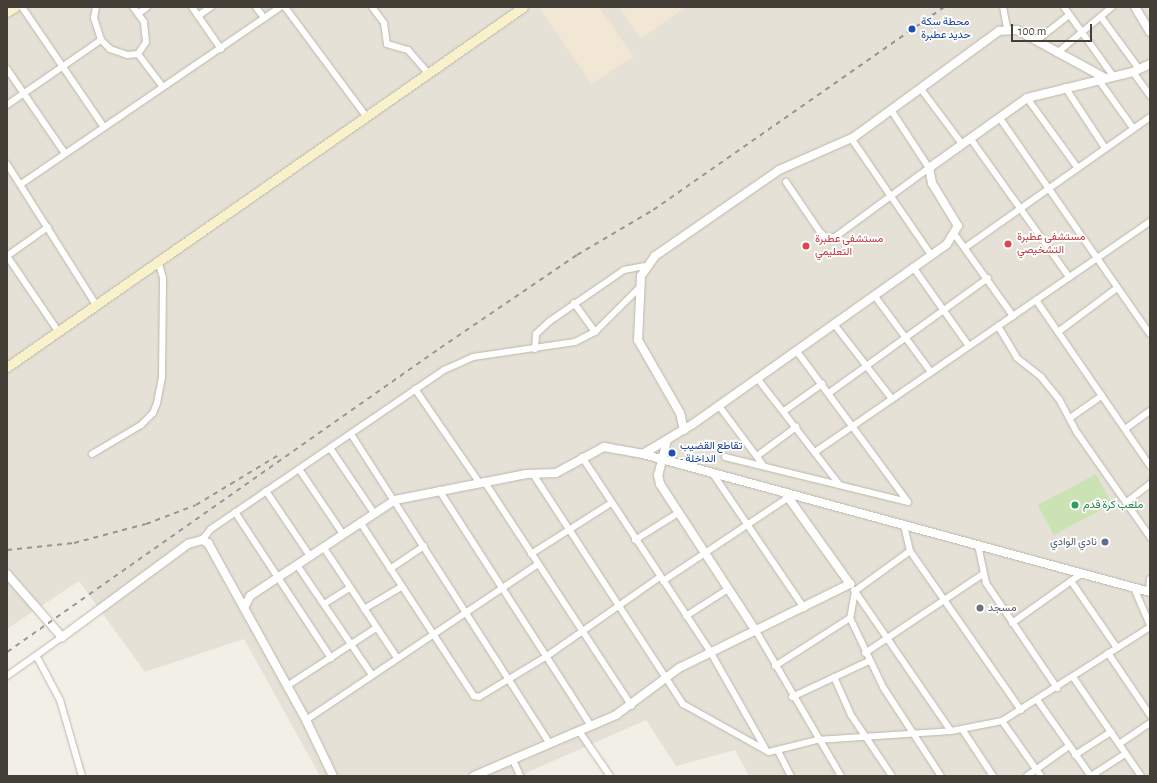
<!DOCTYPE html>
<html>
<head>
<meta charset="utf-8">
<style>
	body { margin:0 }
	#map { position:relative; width:1157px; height:783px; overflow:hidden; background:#f2efe7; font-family:"Alegreya Sans",Vazirmatn,sans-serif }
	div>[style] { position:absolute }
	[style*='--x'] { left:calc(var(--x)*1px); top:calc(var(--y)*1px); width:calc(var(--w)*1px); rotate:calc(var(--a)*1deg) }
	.residential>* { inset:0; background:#e5e1d6 }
	.commercial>* { inset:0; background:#f1e7d4 }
	.green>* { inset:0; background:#cae2b4; transform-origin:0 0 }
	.roads { filter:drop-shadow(0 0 1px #bcb7ab) drop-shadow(0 0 1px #bcb7ab) }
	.minor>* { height:6px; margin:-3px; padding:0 3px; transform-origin:3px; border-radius:3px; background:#fff }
	.tertiary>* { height:8px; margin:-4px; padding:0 4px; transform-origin:4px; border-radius:4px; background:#fff }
	.secondary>* { height:9px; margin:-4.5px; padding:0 4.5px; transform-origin:4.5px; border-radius:4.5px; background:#f9f1ca }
	.rail>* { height:1.5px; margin-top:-0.75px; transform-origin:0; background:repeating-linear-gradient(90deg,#959595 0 5px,transparent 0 10px) }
	.dots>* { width:11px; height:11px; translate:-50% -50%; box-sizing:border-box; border:2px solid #fff; border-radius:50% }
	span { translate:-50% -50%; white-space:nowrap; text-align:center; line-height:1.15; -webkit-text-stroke:3.5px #fff; paint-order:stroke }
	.transit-label { font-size:11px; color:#164399 }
	.left { translate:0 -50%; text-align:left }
	.health-label { font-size:11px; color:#be3a42 }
	.leisure-label { font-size:11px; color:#27864d }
	.service-label { font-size:11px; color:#4e5e75 }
	.right { translate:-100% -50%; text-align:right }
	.worship-label { font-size:11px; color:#5b616d }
	.frame { position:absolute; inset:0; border:8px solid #444037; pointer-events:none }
	.scale { position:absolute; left:1011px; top:24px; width:81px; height:18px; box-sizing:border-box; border:2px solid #444037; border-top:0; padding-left:5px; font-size:12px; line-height:14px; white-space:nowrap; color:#444037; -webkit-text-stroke:3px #fff; paint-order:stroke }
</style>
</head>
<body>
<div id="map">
	<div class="residential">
		<i style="clip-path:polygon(7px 7px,1150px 7px,1150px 776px,749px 776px,735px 750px,676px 766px,646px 720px,526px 773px,527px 776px,320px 776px,244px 639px,145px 672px,79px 581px,7px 629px)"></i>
	</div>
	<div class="commercial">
		<i style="clip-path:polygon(542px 7px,599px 7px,633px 56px,592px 84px,540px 9px)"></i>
		<i style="clip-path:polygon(619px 7px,685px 7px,641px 39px)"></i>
	</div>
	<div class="green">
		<i style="left:1096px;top:474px;width:34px;height:66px;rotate:62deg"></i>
	</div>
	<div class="roads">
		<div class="minor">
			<i style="--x:22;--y:7;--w:145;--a:55.7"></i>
			<i style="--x:96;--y:7;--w:11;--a:100"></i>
			<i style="--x:94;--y:18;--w:23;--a:72"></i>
			<i style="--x:101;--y:40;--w:13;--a:45"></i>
			<i style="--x:110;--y:49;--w:18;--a:19"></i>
			<i style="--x:127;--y:55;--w:11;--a:-5"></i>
			<i style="--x:138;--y:54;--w:14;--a:-56"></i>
			<i style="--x:146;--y:42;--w:20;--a:-96"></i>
			<i style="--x:144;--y:22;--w:19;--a:-126"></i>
			<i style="--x:192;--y:7;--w:51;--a:55.4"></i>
			<i style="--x:256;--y:7;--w:14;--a:54"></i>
			<i style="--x:285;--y:7;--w:136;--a:53.4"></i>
			<i style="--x:372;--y:7;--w:20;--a:53"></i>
			<i style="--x:384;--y:23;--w:21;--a:82"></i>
			<i style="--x:387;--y:44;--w:22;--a:16"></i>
			<i style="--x:408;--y:50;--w:30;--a:49"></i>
			<i style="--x:1003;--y:7;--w:21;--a:79"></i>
			<i style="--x:1064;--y:7;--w:85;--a:54.6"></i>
			<i style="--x:139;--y:13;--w:10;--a:-37"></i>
			<i style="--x:198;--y:16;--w:16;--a:-35"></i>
			<i style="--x:1101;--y:17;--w:64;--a:53.8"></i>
			<i style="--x:1036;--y:41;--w:42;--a:-38.2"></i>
			<i style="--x:1057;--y:53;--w:72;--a:-39.9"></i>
			<i style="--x:138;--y:54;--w:41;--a:52.9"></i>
			<i style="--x:7;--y:69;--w:101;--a:55.5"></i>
			<i style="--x:1133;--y:72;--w:29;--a:54"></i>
			<i style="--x:1098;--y:79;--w:60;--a:54.5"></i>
			<i style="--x:1065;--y:87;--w:73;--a:56.7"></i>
			<i style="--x:921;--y:89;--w:69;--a:53.3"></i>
			<i style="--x:1027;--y:98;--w:85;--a:54.1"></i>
			<i style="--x:7;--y:105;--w:114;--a:-34.7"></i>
			<i style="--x:999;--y:117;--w:264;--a:55.2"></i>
			<i style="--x:851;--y:138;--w:142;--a:55.6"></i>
			<i style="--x:970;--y:138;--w:171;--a:54.5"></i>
			<i style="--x:7;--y:164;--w:167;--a:57.7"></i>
			<i style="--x:786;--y:182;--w:60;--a:55.8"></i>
			<i style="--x:820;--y:232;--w:9;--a:41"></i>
			<i style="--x:827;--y:238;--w:8;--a:-7"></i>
			<i style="--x:835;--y:237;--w:117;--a:-36.3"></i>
			<i style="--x:929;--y:168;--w:69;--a:-123.2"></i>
			<i style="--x:21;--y:184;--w:314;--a:-34.3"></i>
			<i style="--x:955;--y:235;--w:100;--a:54.4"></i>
			<i style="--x:966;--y:247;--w:225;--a:-35.2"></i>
			<i style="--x:7;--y:256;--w:91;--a:55.8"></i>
			<i style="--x:7;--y:256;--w:50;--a:-35.3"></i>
			<i style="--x:913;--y:267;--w:97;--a:54.7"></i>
			<i style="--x:874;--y:295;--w:96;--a:53.5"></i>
			<i style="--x:1036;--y:300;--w:201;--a:55.5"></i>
			<i style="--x:574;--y:303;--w:36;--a:54"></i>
			<i style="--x:834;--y:324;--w:95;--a:52.3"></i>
			<i style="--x:998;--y:326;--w:37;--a:59"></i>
			<i style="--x:1017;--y:358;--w:31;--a:38"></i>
			<i style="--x:1041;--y:377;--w:28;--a:51"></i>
			<i style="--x:1059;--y:399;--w:40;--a:62"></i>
			<i style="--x:1078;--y:434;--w:126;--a:55"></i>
			<i style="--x:1058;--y:332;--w:74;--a:-36.7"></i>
			<i style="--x:535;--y:349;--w:15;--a:-86"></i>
			<i style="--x:536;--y:334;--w:19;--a:-43"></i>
			<i style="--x:550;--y:321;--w:90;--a:-34.6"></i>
			<i style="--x:624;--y:270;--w:20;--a:-11"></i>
			<i style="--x:757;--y:378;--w:134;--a:52.3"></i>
			<i style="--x:415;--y:389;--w:113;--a:55.5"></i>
			<i style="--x:829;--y:393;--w:196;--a:-35.9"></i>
			<i style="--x:719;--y:406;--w:74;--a:53.3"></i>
			<i style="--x:784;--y:411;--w:47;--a:-35.4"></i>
			<i style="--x:1070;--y:418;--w:39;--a:-35"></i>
			<i style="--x:1125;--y:429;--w:31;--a:-36"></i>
			<i style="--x:351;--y:434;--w:368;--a:57.3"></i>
			<i style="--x:330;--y:448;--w:78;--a:55.9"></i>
			<i style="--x:815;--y:452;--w:406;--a:-34.5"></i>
			<i style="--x:92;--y:454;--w:57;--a:-30.6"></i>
			<i style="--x:141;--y:425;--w:17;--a:-45"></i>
			<i style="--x:153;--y:413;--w:11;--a:-68"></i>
			<i style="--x:157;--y:403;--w:25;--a:-79"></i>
			<i style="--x:162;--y:378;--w:100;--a:-89.4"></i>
			<i style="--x:163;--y:278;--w:18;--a:-106"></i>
			<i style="--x:757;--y:456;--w:49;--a:-36.6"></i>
			<i style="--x:582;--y:457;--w:235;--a:56.6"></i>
			<i style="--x:711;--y:653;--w:109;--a:60.4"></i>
			<i style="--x:725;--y:457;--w:188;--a:13.8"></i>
			<i style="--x:908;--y:502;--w:189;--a:-126.4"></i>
			<i style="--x:299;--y:469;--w:78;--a:55.9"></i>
			<i style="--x:533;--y:474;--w:275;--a:56.9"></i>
			<i style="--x:683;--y:704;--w:98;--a:29.2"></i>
			<i style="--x:769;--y:752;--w:49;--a:-14"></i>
			<i style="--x:817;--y:740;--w:134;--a:-3.8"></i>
			<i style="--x:951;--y:731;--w:52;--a:-11.1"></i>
			<i style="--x:1002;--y:721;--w:175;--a:-32.4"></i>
			<i style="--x:713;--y:474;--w:162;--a:55.8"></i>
			<i style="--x:484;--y:481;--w:269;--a:56.7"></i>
			<i style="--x:439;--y:490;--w:281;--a:57.2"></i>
			<i style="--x:266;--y:491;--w:78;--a:55.9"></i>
			<i style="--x:1128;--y:501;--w:28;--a:-38"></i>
			<i style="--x:235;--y:512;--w:175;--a:56.7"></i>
			<i style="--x:360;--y:522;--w:208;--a:56.8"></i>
			<i style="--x:474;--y:696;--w:5;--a:11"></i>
			<i style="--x:479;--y:697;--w:79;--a:-31.1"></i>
			<i style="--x:547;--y:656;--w:138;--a:-35"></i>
			<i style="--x:904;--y:525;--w:27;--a:77"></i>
			<i style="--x:910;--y:551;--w:194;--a:55.1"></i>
			<i style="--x:202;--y:540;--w:14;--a:-51"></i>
			<i style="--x:211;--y:529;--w:282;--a:-34.3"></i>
			<i style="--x:444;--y:370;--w:32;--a:-24"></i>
			<i style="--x:473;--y:357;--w:103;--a:-8.4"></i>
			<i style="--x:575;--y:342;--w:22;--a:-27"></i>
			<i style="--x:595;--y:332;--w:61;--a:-45"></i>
			<i style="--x:635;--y:540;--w:51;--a:-32.1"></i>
			<i style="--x:978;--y:545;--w:39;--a:78"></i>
			<i style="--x:986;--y:583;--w:127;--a:55.9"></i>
			<i style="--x:324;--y:548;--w:132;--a:56.4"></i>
			<i style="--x:910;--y:551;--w:68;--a:144"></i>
			<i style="--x:855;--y:591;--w:27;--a:100"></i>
			<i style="--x:850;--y:618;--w:76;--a:64.4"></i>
			<i style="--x:883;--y:687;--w:106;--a:56.9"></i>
			<i style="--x:531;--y:554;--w:95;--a:-32.5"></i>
			<i style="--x:297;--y:565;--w:133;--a:55.7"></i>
			<i style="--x:390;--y:569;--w:41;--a:-34.1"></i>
			<i style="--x:663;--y:581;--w:151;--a:-33.7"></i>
			<i style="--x:1071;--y:581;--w:81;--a:55.5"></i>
			<i style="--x:1134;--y:588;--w:40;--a:66.6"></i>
			<i style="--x:854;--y:590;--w:171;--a:55.5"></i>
			<i style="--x:1149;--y:592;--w:13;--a:-86"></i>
			<i style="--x:324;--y:604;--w:31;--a:-32"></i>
			<i style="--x:364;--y:609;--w:43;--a:-30.7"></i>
			<i style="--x:686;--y:616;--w:50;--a:-32.7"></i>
			<i style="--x:1012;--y:623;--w:85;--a:-35.4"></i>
			<i style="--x:756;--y:631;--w:168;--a:59.6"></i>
			<i style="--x:865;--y:653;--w:142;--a:-33.8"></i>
			<i style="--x:1108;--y:653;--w:75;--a:55.9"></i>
			<i style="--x:37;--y:657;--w:49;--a:61.9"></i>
			<i style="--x:60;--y:700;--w:79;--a:73.9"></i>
			<i style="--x:775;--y:666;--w:89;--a:-32.6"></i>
			<i style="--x:7;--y:676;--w:67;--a:-35.3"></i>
			<i style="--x:834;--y:677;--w:42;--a:65.9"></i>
			<i style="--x:851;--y:715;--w:73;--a:56.1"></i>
			<i style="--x:1073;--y:677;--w:120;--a:55.5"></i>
			<i style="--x:287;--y:686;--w:106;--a:-33.1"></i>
			<i style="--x:792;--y:697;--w:85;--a:-25.1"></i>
			<i style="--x:1038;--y:701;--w:92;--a:54.8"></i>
			<i style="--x:306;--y:720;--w:278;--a:-33.9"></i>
			<i style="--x:1002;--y:721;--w:67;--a:54.7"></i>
			<i style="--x:962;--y:729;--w:56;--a:56.6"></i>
			<i style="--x:579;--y:731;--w:55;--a:55.4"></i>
			<i style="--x:1119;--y:744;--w:37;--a:-34"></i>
			<i style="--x:778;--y:751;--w:28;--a:63"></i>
			<i style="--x:1075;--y:755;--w:43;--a:-32.6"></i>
			<i style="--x:513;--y:760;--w:17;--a:66"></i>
			<i style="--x:1027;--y:776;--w:52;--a:-35.5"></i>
			<i style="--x:1091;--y:776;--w:40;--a:-32.9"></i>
		</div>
		<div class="tertiary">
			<i style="--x:1135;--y:7;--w:29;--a:59"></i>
			<i style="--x:684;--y:430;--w:17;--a:-103"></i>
			<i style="--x:680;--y:413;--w:84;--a:-119.9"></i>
			<i style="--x:638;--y:340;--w:64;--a:-87.3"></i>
			<i style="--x:641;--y:276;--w:24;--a:-55"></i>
			<i style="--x:655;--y:256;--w:151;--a:-34.7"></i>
			<i style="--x:779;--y:170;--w:82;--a:-23.7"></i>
			<i style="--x:854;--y:137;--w:180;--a:-36.2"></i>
			<i style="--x:999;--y:31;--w:18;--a:-3"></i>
			<i style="--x:1017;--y:30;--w:100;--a:28.6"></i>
			<i style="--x:667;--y:440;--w:36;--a:104"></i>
			<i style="--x:658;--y:475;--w:9;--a:77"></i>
			<i style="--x:660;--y:484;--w:176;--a:56.9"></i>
			<i style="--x:643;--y:454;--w:58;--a:-31"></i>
			<i style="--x:693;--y:424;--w:311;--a:-35.3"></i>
			<i style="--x:947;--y:244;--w:21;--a:-59"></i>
			<i style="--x:958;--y:226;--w:50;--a:-121.2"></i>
			<i style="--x:932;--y:183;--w:15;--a:-101"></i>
			<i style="--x:929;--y:168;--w:120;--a:-35.5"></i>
			<i style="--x:1027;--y:98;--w:109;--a:-13.8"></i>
			<i style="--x:1133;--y:72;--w:19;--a:-25"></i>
			<i style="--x:7;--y:574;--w:84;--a:48.9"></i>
			<i style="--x:62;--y:637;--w:157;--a:-36.4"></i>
			<i style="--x:188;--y:544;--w:15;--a:-16"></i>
			<i style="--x:202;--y:540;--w:7;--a:27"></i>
			<i style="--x:208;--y:543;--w:202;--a:61"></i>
			<i style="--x:306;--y:720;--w:62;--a:64.3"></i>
			<i style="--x:245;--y:606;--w:11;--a:-63"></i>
			<i style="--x:250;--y:596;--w:174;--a:-33.5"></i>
			<i style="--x:395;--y:500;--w:134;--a:-11.2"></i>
			<i style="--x:526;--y:474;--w:30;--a:-2"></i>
			<i style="--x:556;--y:473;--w:55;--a:-28.4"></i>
			<i style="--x:604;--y:447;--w:40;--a:10"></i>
			<i style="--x:643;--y:454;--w:525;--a:15.23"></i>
			<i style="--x:474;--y:776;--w:155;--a:-23.2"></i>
			<i style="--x:616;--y:715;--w:79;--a:-36.7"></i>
			<i style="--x:679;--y:668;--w:191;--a:-26.2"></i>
			<i style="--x:850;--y:584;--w:112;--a:-125.5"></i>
		</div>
		<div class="secondary">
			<i style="--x:7;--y:12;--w:9;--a:-32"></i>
			<i style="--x:7;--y:367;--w:629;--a:-34.9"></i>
		</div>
	</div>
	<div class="rail">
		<i style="--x:7;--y:550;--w:67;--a:-6"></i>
		<i style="--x:74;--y:543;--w:74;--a:-14.8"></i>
		<i style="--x:146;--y:524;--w:53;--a:-20.8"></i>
		<i style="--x:196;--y:505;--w:95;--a:-31.2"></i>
		<i style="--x:7;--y:652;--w:529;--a:-35.07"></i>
		<i style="--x:440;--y:348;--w:166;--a:-34.2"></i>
		<i style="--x:577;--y:255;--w:88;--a:-30.6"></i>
		<i style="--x:653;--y:210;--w:355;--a:-34.9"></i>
	</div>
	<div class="dots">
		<i style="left:912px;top:29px;background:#1a4fb4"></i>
		<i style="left:1008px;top:244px;background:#e0444e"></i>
		<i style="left:806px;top:246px;background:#e0444e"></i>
		<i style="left:672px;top:453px;background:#1a4fb4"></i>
		<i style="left:1075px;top:505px;background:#2e9e5b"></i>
		<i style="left:1105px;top:542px;background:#5c6f8a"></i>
		<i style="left:980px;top:608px;background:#6b7280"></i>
	</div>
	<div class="transit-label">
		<span class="left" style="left:921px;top:29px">محطة سكة<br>حديد عطبرة</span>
		<span class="left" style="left:680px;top:453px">تقاطع القضيب<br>- الداخلة</span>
	</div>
	<div class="health-label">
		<span class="left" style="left:1017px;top:244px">مستشفى عطبرة<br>التشخيصي</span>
		<span class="left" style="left:815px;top:246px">مستشفى عطبرة<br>التعليمي</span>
	</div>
	<div class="leisure-label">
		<span class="left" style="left:1083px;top:505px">ملعب كرة قدم</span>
	</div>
	<div class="service-label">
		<span class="right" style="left:1097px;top:542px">نادي الوادي</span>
	</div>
	<div class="worship-label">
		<span class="left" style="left:988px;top:608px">مسجد</span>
	</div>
	<div class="frame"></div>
	<div class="scale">100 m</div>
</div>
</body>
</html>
